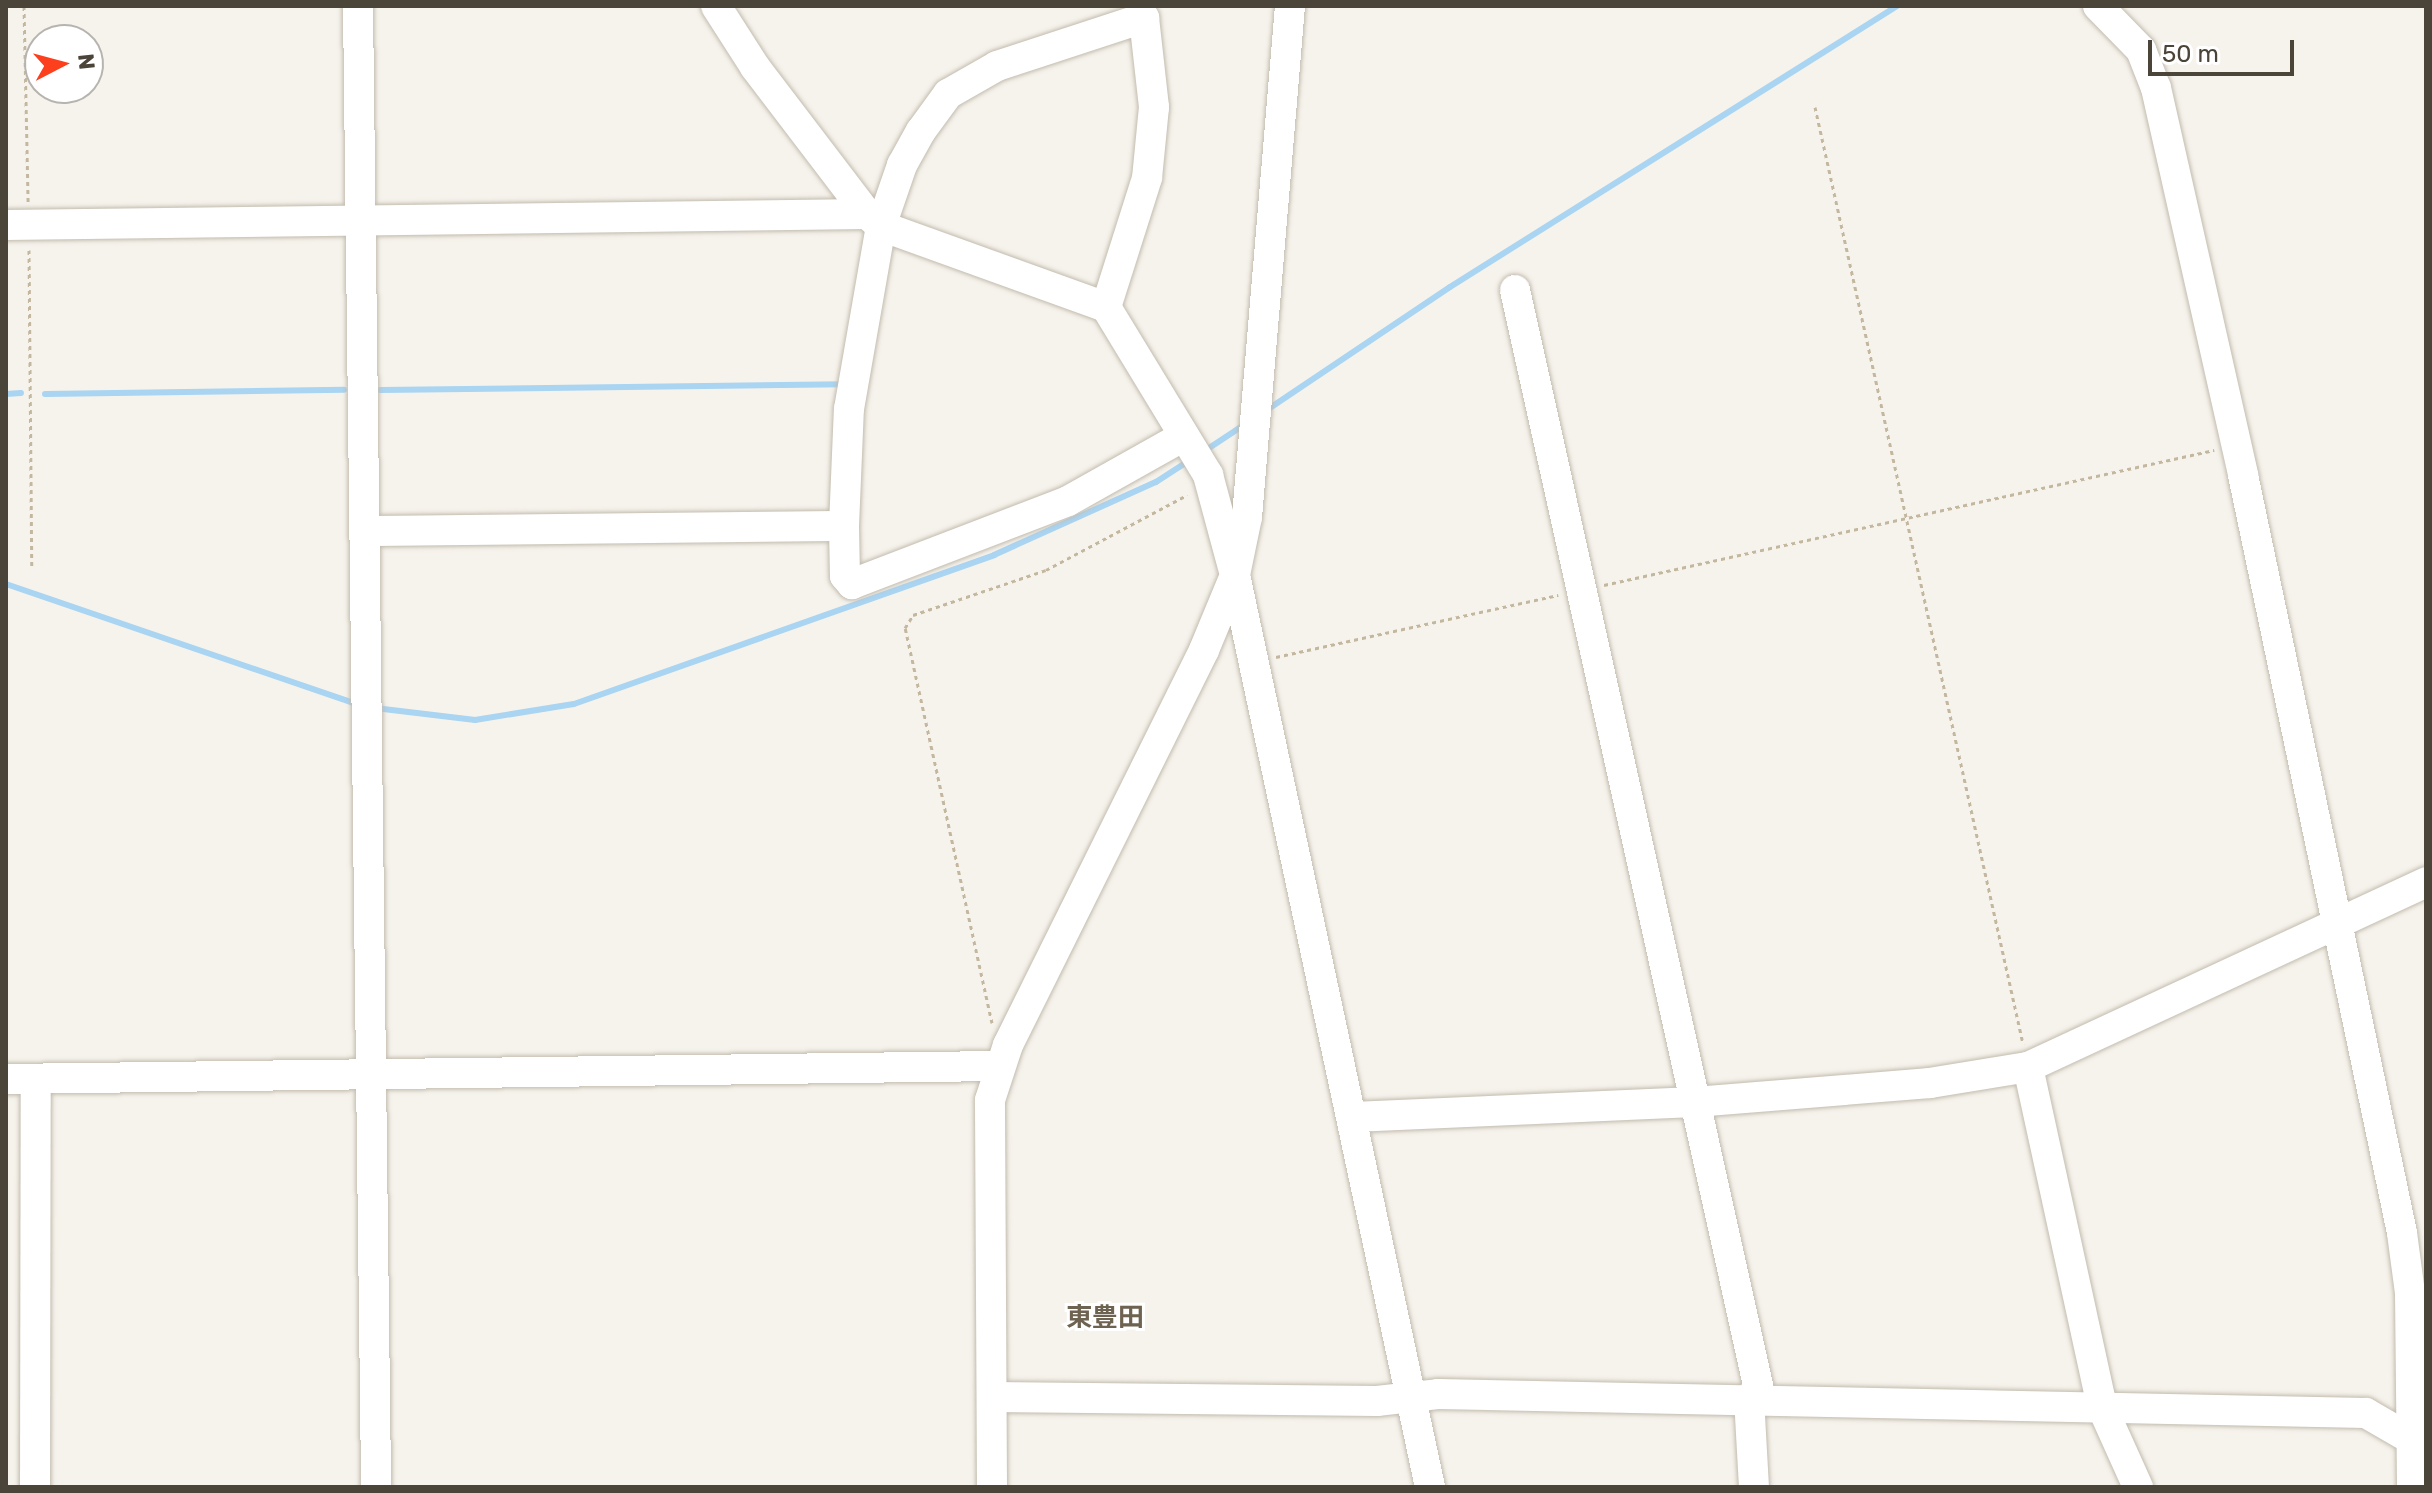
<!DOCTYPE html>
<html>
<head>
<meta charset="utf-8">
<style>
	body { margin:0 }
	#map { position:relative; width:2432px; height:1493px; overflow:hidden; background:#f6f3ec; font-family:Rubik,"Noto Sans JP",sans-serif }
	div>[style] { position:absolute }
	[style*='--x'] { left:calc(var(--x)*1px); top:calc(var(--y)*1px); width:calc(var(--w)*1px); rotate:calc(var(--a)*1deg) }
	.stream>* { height:6px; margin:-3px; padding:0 3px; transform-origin:3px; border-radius:3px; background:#a9d4f2 }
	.path>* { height:3px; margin-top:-1.5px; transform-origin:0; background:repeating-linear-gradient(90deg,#c4b79f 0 4px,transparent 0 8px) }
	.roads { filter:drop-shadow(0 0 2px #c2bbae) drop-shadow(0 0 2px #c2bbae) }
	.minor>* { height:30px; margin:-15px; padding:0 15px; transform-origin:15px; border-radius:15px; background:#fff }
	span { translate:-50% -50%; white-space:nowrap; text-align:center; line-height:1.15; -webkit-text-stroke:6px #fff; paint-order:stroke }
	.neighbourhood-label { font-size:26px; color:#6e6250; font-weight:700 }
	.frame { position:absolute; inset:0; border:8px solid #4b4439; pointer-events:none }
	.north { position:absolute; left:24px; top:24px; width:80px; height:80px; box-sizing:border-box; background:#fff; border:2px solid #b7b4b0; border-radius:50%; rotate:84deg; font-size:22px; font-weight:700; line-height:32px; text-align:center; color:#4b4439 }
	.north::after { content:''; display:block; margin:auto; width:28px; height:36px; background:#fc3f1d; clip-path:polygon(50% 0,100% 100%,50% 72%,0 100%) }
	.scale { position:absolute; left:2148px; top:40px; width:146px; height:36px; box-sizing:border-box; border:4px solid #4b4439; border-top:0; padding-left:10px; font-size:24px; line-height:28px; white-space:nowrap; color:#4b4439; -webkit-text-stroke:6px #fff; paint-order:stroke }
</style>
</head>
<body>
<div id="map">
	<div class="stream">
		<i style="--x:380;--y:390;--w:463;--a:-0.7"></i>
		<i style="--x:6;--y:394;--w:15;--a:-4"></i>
		<i style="--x:45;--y:394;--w:299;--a:-0.8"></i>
		<i style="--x:1267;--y:410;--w:220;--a:-33.9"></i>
		<i style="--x:1450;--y:287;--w:528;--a:-32.15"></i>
		<i style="--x:1203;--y:452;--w:49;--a:-33.4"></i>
		<i style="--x:6;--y:584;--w:371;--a:18.9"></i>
		<i style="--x:375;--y:708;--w:101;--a:6.8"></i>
		<i style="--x:475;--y:720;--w:100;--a:-9.2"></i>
		<i style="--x:574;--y:704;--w:446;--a:-19.5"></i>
		<i style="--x:994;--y:555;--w:178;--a:-24.3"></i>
		<i style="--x:1156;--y:482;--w:40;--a:-32.9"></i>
	</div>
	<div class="path">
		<i style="--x:24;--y:6;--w:196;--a:88.8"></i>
		<i style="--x:1815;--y:107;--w:960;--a:77.48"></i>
		<i style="--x:29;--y:250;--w:318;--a:89.5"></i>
		<i style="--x:1604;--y:585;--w:625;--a:-12.48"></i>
		<i style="--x:1276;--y:657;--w:289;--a:-12.4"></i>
		<i style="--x:992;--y:1023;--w:404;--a:-102.4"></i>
		<i style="--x:905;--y:628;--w:15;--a:-58"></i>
		<i style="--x:913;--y:615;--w:140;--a:-18.7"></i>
		<i style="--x:1046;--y:570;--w:160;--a:-28"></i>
	</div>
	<div class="roads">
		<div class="minor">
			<i style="--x:358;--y:6;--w:1481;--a:89.3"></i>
			<i style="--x:716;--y:6;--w:72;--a:57.4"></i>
			<i style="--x:755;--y:67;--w:185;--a:52.7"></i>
			<i style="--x:2098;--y:6;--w:62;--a:45.7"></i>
			<i style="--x:2141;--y:50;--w:41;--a:68.5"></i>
			<i style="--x:2156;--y:88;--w:397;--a:77.3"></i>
			<i style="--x:2243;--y:475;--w:774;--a:78.15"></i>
			<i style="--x:2402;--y:1233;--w:61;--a:82.4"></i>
			<i style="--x:2410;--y:1293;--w:194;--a:89.4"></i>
			<i style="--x:6;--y:225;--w:861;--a:-0.73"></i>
			<i style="--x:867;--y:214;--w:18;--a:41"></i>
			<i style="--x:881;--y:226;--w:239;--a:19.8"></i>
			<i style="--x:1106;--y:307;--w:197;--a:58.7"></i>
			<i style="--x:1208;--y:475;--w:104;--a:74.9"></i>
			<i style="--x:1235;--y:575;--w:933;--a:77.93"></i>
			<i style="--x:1515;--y:290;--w:1136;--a:77.49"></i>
			<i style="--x:844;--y:526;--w:50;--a:88.9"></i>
			<i style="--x:845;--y:576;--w:11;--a:49"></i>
			<i style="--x:852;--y:584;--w:231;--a:-21"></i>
			<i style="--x:1068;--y:501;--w:133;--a:-29.3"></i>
			<i style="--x:366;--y:531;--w:478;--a:-0.6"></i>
			<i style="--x:844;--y:526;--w:117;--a:-87.6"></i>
			<i style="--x:849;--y:409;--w:186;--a:-80.1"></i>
			<i style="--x:881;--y:226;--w:65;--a:-71"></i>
			<i style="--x:902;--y:165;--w:39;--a:-61"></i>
			<i style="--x:921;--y:131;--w:46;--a:-53.9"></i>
			<i style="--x:948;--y:94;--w:56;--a:-29.7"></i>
			<i style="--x:997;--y:66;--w:155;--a:-18.1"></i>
			<i style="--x:1144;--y:18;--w:90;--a:83.6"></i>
			<i style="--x:1154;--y:107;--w:71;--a:95.6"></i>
			<i style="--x:1147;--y:178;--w:135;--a:107.6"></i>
			<i style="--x:2028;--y:1067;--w:348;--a:77.7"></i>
			<i style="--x:2102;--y:1407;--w:88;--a:65.8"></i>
			<i style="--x:6;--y:1079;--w:992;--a:-0.75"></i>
			<i style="--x:1353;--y:1117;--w:342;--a:-2.5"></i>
			<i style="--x:1695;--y:1102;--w:236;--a:-4.6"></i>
			<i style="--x:1930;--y:1083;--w:99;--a:-9.3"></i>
			<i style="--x:2028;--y:1067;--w:439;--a:-24.9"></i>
			<i style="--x:992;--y:1397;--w:385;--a:0.6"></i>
			<i style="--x:1377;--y:1401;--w:61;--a:-6.5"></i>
			<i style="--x:1438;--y:1394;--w:928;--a:1.17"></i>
			<i style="--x:2366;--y:1413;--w:58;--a:30.1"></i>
			<i style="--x:1749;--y:1398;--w:89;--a:86.8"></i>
			<i style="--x:35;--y:1487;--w:408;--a:-89.9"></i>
			<i style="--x:992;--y:1487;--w:387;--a:-90.3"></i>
			<i style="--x:990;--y:1100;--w:58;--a:-71.9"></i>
			<i style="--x:1008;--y:1045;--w:441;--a:-63.6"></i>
			<i style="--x:1204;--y:650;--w:81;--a:-67.5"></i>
			<i style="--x:1235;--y:575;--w:59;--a:-78.3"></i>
			<i style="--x:1247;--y:517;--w:513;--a:-85.19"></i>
		</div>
	</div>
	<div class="neighbourhood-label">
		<span style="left:1105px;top:1318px">東豊田</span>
	</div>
	<div class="frame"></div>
	<div class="north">N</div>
	<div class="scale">50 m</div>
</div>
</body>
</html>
